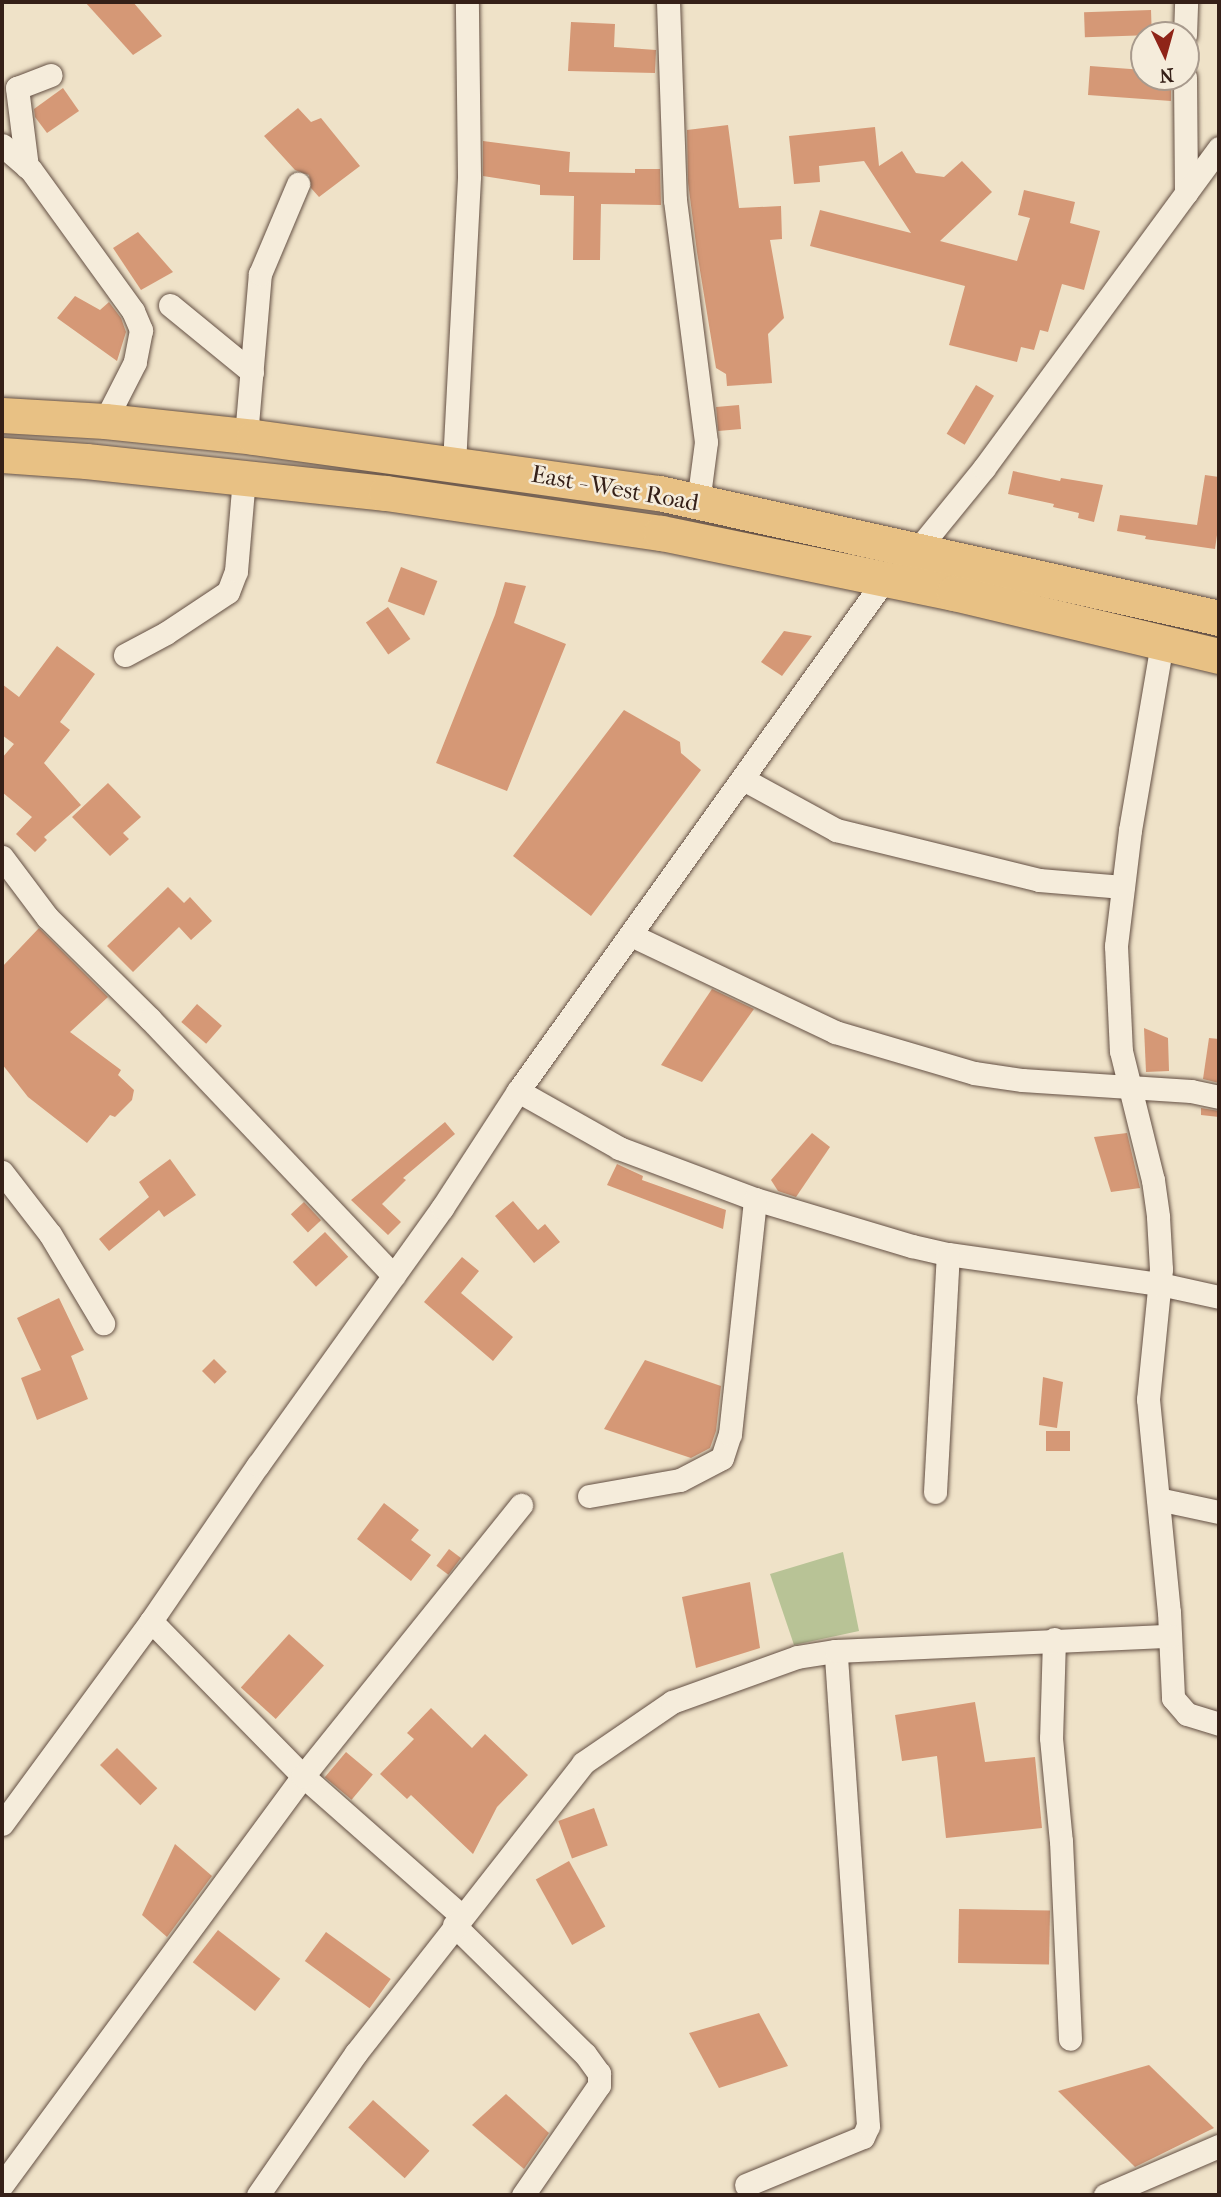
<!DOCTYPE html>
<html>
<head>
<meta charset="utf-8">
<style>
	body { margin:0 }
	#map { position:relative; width:1221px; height:2197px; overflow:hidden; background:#efe2c8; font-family:"IM FELL French Canon",serif }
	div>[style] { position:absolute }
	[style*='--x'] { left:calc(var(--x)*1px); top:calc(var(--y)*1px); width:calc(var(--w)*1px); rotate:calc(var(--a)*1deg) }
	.green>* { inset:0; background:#b8c396 }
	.building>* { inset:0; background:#d59876; transform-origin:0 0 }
	.roads { filter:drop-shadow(0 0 2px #645044) drop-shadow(0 0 2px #645044) }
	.street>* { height:23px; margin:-11.5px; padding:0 11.5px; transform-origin:11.5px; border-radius:11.5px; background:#f5ecdb }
	.primary>* { height:35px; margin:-17.5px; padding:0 17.5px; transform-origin:17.5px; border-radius:17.5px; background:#e8c184 }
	span { translate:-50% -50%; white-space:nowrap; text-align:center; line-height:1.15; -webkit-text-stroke:5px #f5ecdb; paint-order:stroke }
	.street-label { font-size:24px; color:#352018 }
	.frame { position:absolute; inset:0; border:4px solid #352018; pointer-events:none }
	.north { position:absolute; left:1130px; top:21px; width:70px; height:70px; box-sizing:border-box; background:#f5ecdb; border:2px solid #a89a8d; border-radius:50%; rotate:175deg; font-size:19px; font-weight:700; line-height:28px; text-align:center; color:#352018 }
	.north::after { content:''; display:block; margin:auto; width:24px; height:32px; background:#8f2418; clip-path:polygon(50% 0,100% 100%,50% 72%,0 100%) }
</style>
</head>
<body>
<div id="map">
	<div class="green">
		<i style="clip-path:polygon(843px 1552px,859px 1631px,794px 1645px,770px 1574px)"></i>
	</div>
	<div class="building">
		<i style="clip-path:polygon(85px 2px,133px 2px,162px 36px,133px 55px)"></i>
		<i style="left:1151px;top:10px;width:25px;height:67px;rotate:88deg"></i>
		<i style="clip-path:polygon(571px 22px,615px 24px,614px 47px,656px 50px,655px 73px,568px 71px)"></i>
		<i style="clip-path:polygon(1090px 66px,1144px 70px,1144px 77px,1171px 77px,1171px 101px,1088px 95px)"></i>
		<i style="clip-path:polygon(63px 88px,79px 111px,47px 133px,35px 117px,34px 109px)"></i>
		<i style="clip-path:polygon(298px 108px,311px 122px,321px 118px,360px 166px,319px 197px,311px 188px,309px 175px,295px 170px,264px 136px)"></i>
		<i style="clip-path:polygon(728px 125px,739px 208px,781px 206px,782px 239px,770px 240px,784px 318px,768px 334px,772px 383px,727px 386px,726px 374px,716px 368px,697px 252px,688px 182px,687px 130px)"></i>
		<i style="clip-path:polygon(875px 127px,879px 166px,902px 151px,916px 173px,944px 177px,962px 161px,992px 192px,940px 241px,1017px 261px,1030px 218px,1018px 215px,1024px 190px,1075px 202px,1070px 223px,1100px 231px,1084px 290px,1062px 284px,1048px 332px,1040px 330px,1034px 350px,1021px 347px,1017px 362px,949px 345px,965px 286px,810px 246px,820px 210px,911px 233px,864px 161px,819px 166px,820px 182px,794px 184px,789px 136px)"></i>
		<i style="clip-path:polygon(483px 141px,570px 152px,569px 172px,635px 173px,635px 169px,660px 169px,661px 205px,601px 204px,600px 260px,573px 260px,574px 196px,540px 195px,540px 185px,483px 176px)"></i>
		<i style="clip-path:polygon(138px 232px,173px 272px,141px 290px,113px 248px)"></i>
		<i style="clip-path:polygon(75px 296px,100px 310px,109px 302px,121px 318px,126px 332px,117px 361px,57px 318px)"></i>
		<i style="left:976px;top:385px;width:21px;height:57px;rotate:31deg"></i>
		<i style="left:739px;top:405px;width:24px;height:23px;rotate:85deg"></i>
		<i style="clip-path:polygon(1013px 471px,1060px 481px,1061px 478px,1103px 485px,1094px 522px,1078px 518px,1079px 513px,1053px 507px,1054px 504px,1008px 494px)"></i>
		<i style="clip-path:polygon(1205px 475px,1219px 477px,1219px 521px,1215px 549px,1145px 539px,1146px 536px,1117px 531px,1120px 515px,1197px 525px)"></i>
		<i style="left:401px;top:567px;width:39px;height:37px;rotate:21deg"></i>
		<i style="clip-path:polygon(505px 582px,526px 586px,514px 623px,566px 644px,507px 791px,436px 763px,495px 615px)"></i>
		<i style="left:388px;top:607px;width:39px;height:27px;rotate:55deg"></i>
		<i style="clip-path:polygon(784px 631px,812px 636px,782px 676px,761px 662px)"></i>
		<i style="clip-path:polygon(57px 646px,95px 674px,60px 722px,70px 730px,44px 763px,81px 805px,44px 837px,47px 840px,35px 852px,16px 834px,32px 817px,2px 792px,2px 758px,14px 744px,2px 735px,2px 684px,19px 697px)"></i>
		<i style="clip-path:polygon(624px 710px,680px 742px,681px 753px,701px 770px,591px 916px,513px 856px)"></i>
		<i style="clip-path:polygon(108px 783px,141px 817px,123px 833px,129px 839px,110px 856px,72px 817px)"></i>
		<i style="clip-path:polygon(168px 887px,184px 903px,190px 897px,212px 921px,191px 940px,179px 927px,133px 972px,107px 946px)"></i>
		<i style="clip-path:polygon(39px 928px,108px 997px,70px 1032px,121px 1070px,118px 1075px,134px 1090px,132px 1100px,115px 1117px,110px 1115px,87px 1143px,28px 1097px,2px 1064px,2px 967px)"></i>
		<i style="clip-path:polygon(712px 989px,754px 1009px,702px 1082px,661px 1065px)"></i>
		<i style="left:197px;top:1004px;width:33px;height:24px;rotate:41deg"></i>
		<i style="clip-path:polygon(1144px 1028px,1168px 1038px,1169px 1071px,1146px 1072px)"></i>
		<i style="clip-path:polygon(1209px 1038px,1219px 1039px,1219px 1083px,1203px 1079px)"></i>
		<i style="clip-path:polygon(1201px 1108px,1219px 1111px,1219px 1117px,1201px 1115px)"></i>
		<i style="clip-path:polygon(445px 1122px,455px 1134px,403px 1178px,406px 1180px,382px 1204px,401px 1222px,388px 1235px,351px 1200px)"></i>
		<i style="clip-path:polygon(812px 1133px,830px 1147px,796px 1197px,778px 1191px,771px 1180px)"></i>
		<i style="clip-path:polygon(1127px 1133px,1140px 1188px,1111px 1192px,1094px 1137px)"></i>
		<i style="clip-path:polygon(170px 1159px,196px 1195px,164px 1217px,159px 1210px,109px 1251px,99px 1239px,149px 1197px,139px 1182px)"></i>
		<i style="clip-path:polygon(617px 1164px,643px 1176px,642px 1180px,726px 1210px,723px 1229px,607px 1185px)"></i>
		<i style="clip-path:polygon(513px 1201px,538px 1230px,545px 1224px,560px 1242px,534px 1263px,495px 1216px)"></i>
		<i style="left:304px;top:1202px;width:25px;height:18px;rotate:47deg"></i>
		<i style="left:325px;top:1232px;width:34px;height:44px;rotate:47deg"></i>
		<i style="clip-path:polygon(462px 1257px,479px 1271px,461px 1293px,513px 1337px,493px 1361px,424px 1302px)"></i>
		<i style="clip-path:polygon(59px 1298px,84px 1350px,71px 1356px,88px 1399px,37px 1420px,21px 1378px,41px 1370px,17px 1318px)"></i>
		<i style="left:214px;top:1359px;width:18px;height:17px;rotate:45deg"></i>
		<i style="clip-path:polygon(645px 1360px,721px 1386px,716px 1431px,710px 1448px,691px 1458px,604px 1429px)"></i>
		<i style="clip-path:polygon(1043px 1377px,1063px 1382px,1057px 1428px,1039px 1425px)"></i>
		<i style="left:1070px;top:1431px;width:20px;height:24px;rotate:90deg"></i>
		<i style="clip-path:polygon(384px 1503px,419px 1530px,411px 1540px,431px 1555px,411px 1581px,357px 1539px)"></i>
		<i style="left:449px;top:1549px;width:15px;height:21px;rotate:37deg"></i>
		<i style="clip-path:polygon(750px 1582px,760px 1648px,696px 1668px,682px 1597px)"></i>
		<i style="left:289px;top:1634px;width:47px;height:72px;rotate:42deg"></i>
		<i style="clip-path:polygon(975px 1702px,985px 1762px,1035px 1757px,1042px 1828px,946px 1838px,937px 1756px,902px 1761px,895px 1715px)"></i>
		<i style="clip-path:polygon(431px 1708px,472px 1748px,485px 1734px,528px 1775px,497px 1807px,473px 1854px,411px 1795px,407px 1799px,380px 1774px,414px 1739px,407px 1733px)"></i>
		<i style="left:117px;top:1748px;width:57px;height:24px;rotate:45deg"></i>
		<i style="left:346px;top:1752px;width:35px;height:33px;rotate:40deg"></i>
		<i style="left:594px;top:1808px;width:40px;height:38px;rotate:70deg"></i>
		<i style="clip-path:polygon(175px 1844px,212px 1876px,167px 1937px,142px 1915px)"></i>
		<i style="left:569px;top:1861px;width:75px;height:38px;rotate:61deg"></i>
		<i style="left:959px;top:1909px;width:91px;height:54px;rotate:1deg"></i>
		<i style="left:218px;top:1930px;width:79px;height:41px;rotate:38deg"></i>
		<i style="left:326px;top:1932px;width:80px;height:36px;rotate:36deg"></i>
		<i style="clip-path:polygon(759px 2013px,788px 2066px,719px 2088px,689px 2033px)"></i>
		<i style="clip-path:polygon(1149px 2065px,1214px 2128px,1135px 2167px,1058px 2091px)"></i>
		<i style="clip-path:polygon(506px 2094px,549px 2133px,524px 2169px,472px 2125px)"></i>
		<i style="left:373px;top:2100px;width:76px;height:37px;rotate:42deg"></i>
	</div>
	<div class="roads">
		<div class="street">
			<i style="--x:668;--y:2;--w:198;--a:88"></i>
			<i style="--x:675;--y:200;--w:244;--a:82.7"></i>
			<i style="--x:706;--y:442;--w:62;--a:97.5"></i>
			<i style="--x:1185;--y:35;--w:33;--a:-88"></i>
			<i style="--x:1185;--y:77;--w:116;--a:89.5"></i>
			<i style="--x:2;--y:145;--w:38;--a:41"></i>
			<i style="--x:31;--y:170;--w:174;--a:54.1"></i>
			<i style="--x:133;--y:311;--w:21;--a:67"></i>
			<i style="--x:141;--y:330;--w:33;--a:101"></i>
			<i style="--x:135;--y:362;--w:66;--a:117"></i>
			<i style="--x:27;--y:167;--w:80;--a:-97.2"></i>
			<i style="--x:17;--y:88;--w:36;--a:-21"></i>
			<i style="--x:170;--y:305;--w:106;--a:39.3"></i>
			<i style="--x:246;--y:436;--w:163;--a:-85.1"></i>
			<i style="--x:260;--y:274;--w:98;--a:-67.1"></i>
			<i style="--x:454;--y:464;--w:288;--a:-87"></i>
			<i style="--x:469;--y:176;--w:174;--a:-90.7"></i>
			<i style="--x:918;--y:549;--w:104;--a:-50.8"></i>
			<i style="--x:984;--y:468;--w:397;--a:-53.7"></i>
			<i style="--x:1162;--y:643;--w:190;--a:99.7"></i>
			<i style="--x:1130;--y:830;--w:117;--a:96.9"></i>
			<i style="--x:1116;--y:946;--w:105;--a:87.3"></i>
			<i style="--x:1121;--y:1051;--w:133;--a:76.1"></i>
			<i style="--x:1153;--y:1180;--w:37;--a:82"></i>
			<i style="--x:1158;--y:1217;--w:52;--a:86.7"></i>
			<i style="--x:1161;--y:1269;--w:131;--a:95.7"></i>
			<i style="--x:1148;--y:1399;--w:214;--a:84.4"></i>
			<i style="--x:1169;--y:1612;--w:86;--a:87.3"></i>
			<i style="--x:1173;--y:1698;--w:21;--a:49"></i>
			<i style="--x:1187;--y:1714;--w:34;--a:17"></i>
			<i style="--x:125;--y:655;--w:47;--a:-28.2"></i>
			<i style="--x:166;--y:633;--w:74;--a:-33.5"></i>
			<i style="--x:228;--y:592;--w:22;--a:-69"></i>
			<i style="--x:236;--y:571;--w:93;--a:-85.1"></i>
			<i style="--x:743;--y:779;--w:106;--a:28.7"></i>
			<i style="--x:836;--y:830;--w:209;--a:13.8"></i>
			<i style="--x:1039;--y:880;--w:84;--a:4.8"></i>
			<i style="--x:2;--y:857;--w:75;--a:53.1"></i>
			<i style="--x:47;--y:917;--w:145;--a:44.7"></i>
			<i style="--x:150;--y:1019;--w:354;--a:46.5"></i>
			<i style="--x:631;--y:935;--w:226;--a:25.4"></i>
			<i style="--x:835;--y:1032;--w:145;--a:16.4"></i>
			<i style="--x:974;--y:1073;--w:49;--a:8.3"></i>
			<i style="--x:1022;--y:1080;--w:169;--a:3.7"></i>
			<i style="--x:1191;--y:1091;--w:29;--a:12"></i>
			<i style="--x:518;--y:1091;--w:116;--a:29.4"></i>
			<i style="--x:619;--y:1148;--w:145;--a:20.6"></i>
			<i style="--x:755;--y:1199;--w:164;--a:16.7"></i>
			<i style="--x:912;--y:1246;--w:37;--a:13"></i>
			<i style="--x:948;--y:1254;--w:214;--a:8.1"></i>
			<i style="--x:1160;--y:1284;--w:60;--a:12.4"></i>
			<i style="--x:2;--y:1172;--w:78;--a:52.3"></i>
			<i style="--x:50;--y:1234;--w:104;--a:59.2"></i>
			<i style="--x:935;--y:1492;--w:238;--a:-86.9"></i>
			<i style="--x:589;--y:1496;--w:92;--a:-10"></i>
			<i style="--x:680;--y:1480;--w:47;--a:-27.6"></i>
			<i style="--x:722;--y:1458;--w:25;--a:-72"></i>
			<i style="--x:730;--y:1434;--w:236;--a:-83.9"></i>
			<i style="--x:1158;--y:1499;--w:62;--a:12"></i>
			<i style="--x:151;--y:1621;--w:217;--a:45.6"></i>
			<i style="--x:303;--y:1776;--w:212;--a:41.4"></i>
			<i style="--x:1054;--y:1639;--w:99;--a:91.7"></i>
			<i style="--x:1051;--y:1738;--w:103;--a:84.5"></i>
			<i style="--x:1061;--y:1841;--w:198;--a:87.4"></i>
			<i style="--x:2;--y:1824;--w:252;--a:-53.7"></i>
			<i style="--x:151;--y:1621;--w:189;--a:-55.6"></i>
			<i style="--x:258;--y:1465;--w:316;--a:-54.4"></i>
			<i style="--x:442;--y:1208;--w:140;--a:-57"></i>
			<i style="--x:518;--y:1091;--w:630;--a:-54.37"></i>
			<i style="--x:454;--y:1925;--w:184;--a:44.6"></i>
			<i style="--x:585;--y:2054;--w:24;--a:54"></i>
			<i style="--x:599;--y:2073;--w:12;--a:90"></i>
			<i style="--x:599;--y:2085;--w:134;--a:124.6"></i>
			<i style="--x:2;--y:2185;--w:508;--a:-53.65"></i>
			<i style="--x:303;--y:1776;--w:348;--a:-51.2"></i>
			<i style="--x:746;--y:2185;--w:126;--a:-22.3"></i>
			<i style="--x:863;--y:2137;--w:12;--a:-66"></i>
			<i style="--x:868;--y:2126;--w:476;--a:-93.9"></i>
			<i style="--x:258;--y:2195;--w:173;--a:-55.4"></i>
			<i style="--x:356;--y:2053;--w:368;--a:-51.9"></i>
			<i style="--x:583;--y:1763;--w:108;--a:-34.4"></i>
			<i style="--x:672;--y:1702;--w:133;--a:-19.8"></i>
			<i style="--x:797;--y:1657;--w:39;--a:-9"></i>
			<i style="--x:836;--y:1651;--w:334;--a:-2.6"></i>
			<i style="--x:1105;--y:2195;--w:124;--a:-23.3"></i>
		</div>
		<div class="primary">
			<i style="--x:2;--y:415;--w:103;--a:3.3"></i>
			<i style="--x:105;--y:421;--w:150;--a:6.1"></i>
			<i style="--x:254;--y:437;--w:409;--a:7.9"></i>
			<i style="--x:659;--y:493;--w:574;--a:12.58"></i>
			<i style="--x:2;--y:455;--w:84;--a:4.1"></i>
			<i style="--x:86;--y:461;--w:302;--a:6.1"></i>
			<i style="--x:386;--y:493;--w:278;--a:8.3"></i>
			<i style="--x:661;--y:533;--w:299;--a:11.6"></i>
			<i style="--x:954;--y:593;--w:272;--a:13.4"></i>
		</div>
	</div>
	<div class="street-label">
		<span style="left:615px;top:489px;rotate:10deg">East - West Road</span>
	</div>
	<div class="frame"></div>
	<div class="north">N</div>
</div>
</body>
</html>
